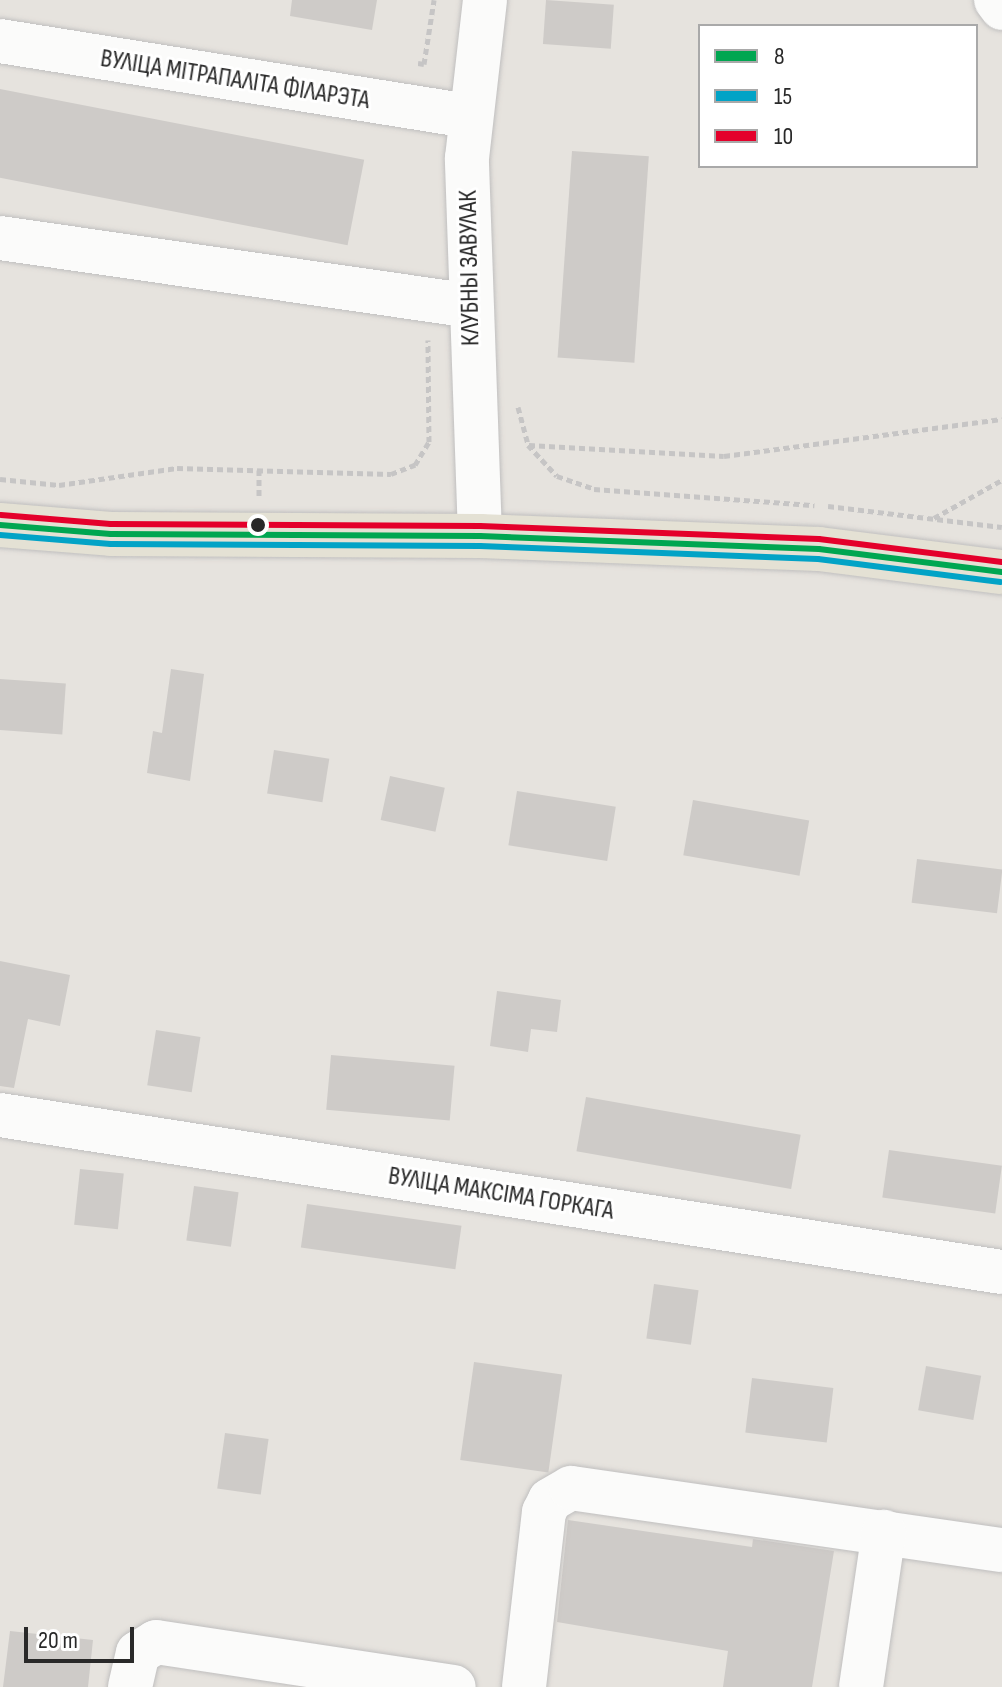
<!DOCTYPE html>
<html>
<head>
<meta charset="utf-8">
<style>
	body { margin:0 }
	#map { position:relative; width:1002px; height:1687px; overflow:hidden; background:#e6e3de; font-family:"Sofia Sans Condensed",sans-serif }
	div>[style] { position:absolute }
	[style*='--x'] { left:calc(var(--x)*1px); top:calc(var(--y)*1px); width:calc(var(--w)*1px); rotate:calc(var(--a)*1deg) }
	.building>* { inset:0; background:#cecbc8; transform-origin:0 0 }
	.path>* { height:5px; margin-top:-2.5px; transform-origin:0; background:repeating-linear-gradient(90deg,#c6c5c5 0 6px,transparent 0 10px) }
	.roads { filter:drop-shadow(0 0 2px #c0bfbf) drop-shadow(0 0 2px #c0bfbf) }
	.minor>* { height:44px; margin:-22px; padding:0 22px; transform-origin:22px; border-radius:22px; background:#fbfbfa }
	.major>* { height:44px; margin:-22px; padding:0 22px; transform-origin:22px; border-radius:22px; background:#e4e1d4 }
	.bus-1>* { height:6px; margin:-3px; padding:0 3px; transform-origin:3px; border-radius:3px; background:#00a651 }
	.bus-2>* { height:6px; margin:-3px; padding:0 3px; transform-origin:3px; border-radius:3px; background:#02a3c6 }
	.bus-3>* { height:6px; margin:-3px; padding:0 3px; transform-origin:3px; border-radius:3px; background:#e4002b }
	.dots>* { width:22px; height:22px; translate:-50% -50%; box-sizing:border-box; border:4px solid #fff; border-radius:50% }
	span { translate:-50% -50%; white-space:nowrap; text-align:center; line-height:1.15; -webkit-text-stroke:6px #fff; paint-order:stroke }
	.street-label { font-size:26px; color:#292929 }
	.legend { position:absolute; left:698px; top:24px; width:280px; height:144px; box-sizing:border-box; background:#fff; border:2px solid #a9a9a9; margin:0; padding:10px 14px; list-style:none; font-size:24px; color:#292929 }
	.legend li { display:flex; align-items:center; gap:16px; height:40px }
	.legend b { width:40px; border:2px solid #a9a9a9 }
	.scale { position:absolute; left:24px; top:1627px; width:110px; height:36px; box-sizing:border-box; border:4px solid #292929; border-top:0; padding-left:10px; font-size:24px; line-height:28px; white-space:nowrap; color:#292929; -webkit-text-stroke:6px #fff; paint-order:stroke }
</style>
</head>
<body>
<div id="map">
	<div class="building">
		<i style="clip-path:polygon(292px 0,377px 0,372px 30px,290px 16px)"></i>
		<i style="left:546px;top:0;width:68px;height:44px;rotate:4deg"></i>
		<i style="left:0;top:89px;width:371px;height:87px;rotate:11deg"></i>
		<i style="left:572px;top:151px;width:77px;height:207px;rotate:4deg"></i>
		<i style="clip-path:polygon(171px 669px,204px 674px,190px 781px,147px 773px,153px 731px,162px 733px)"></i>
		<i style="left:0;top:679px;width:66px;height:51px;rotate:4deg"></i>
		<i style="left:274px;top:750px;width:56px;height:44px;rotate:9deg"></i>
		<i style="left:390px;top:776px;width:56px;height:45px;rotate:12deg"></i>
		<i style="left:517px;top:791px;width:100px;height:55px;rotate:9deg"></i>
		<i style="left:693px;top:800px;width:118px;height:56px;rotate:10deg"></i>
		<i style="left:917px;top:859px;width:86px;height:44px;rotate:7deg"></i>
		<i style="clip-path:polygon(0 961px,70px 975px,60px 1026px,28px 1019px,14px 1088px,0 1086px)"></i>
		<i style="clip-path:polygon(497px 991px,561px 1000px,557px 1032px,531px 1029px,528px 1052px,490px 1046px)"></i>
		<i style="left:156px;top:1030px;width:45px;height:56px;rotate:9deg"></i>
		<i style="left:331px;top:1055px;width:124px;height:55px;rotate:5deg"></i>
		<i style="left:586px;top:1097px;width:218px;height:55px;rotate:10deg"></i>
		<i style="left:889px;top:1150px;width:114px;height:48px;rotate:8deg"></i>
		<i style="left:80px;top:1169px;width:44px;height:56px;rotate:6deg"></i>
		<i style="left:194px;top:1186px;width:45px;height:55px;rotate:8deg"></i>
		<i style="left:307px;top:1204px;width:156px;height:44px;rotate:8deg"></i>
		<i style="left:654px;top:1284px;width:45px;height:55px;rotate:8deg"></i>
		<i style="left:474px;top:1362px;width:89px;height:99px;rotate:8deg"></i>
		<i style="left:926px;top:1366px;width:56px;height:45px;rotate:10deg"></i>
		<i style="left:752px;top:1378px;width:82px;height:55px;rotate:7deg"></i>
		<i style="left:225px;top:1433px;width:44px;height:56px;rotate:8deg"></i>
		<i style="clip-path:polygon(568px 1520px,752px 1547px,753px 1539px,834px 1551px,812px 1687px,723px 1687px,728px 1651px,557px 1622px)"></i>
		<i style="clip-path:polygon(10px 1631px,93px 1640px,88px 1687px,3px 1687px)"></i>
	</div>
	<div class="path">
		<i style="--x:418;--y:63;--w:6;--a:9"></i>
		<i style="--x:424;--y:64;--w:65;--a:-81.1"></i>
		<i style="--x:518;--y:407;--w:39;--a:75"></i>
		<i style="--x:528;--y:445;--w:42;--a:46.9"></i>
		<i style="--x:557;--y:476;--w:39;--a:19"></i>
		<i style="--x:594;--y:489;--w:221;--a:4.2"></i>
		<i style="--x:529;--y:445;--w:195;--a:3.2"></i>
		<i style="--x:724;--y:456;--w:280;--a:-7.6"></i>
		<i style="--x:0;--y:479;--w:59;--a:5.8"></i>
		<i style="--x:59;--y:485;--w:119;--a:-8.2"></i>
		<i style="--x:177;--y:468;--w:214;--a:1.6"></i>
		<i style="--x:391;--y:474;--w:26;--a:-21"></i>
		<i style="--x:415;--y:465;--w:27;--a:-59"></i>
		<i style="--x:429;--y:442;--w:102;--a:-90.6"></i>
		<i style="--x:259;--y:496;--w:26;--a:-90"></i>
		<i style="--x:828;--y:506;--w:175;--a:6.9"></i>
		<i style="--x:934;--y:518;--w:78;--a:-29.2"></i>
	</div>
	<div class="roads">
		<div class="minor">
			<i style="--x:996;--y:0;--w:10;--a:53"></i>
			<i style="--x:0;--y:41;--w:476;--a:9.1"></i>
			<i style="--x:0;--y:238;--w:474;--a:8.2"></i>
			<i style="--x:480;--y:536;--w:378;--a:-92"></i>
			<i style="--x:467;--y:158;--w:159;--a:-83.5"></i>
			<i style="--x:0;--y:1115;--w:1014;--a:8.91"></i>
			<i style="--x:130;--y:1687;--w:35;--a:-77"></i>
			<i style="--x:138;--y:1653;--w:21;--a:-31"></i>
			<i style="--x:156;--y:1642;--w:301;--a:8.6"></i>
			<i style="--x:524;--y:1687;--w:176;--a:-83.5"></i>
			<i style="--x:544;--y:1512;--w:13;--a:-63"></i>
			<i style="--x:550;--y:1500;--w:24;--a:-30"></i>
			<i style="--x:571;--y:1488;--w:435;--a:8.2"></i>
			<i style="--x:861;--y:1687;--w:157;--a:-81.6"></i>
		</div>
		<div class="major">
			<i style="--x:0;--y:525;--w:111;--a:4.6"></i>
			<i style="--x:111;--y:534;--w:369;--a:0.3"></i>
			<i style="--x:480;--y:536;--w:339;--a:2.2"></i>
			<i style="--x:819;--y:549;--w:184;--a:7.2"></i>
		</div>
	</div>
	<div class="bus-1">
		<i style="--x:0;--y:525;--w:111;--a:4.6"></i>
		<i style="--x:111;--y:534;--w:369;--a:0.3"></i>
		<i style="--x:480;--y:536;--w:339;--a:2.2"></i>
		<i style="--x:819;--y:549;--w:184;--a:7.2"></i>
	</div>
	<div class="bus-2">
		<i style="--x:0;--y:535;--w:111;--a:4.6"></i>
		<i style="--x:111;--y:544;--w:369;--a:0.3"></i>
		<i style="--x:480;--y:546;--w:338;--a:2.2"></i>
		<i style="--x:818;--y:559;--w:184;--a:7.2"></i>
	</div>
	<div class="bus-3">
		<i style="--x:1;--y:515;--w:110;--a:4.7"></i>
		<i style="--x:111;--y:524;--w:369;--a:0.3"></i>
		<i style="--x:480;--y:526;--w:339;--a:2.2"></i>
		<i style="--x:819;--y:539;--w:184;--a:7.2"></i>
	</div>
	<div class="dots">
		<i style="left:258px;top:525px;background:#292929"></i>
	</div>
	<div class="street-label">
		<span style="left:235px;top:80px;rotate:9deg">ВУЛІЦА МІТРАПАЛІТА ФІЛАРЭТА</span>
		<span style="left:470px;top:268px;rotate:-91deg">КЛУБНЫ ЗАВУЛАК</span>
		<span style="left:501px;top:1194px;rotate:9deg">ВУЛІЦА МАКСІМА ГОРКАГА</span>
	</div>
	<ul class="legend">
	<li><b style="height:10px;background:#00a651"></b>8</li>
	<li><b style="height:10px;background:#02a3c6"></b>15</li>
	<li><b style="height:10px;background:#e4002b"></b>10</li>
	</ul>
	<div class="scale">20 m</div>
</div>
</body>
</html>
